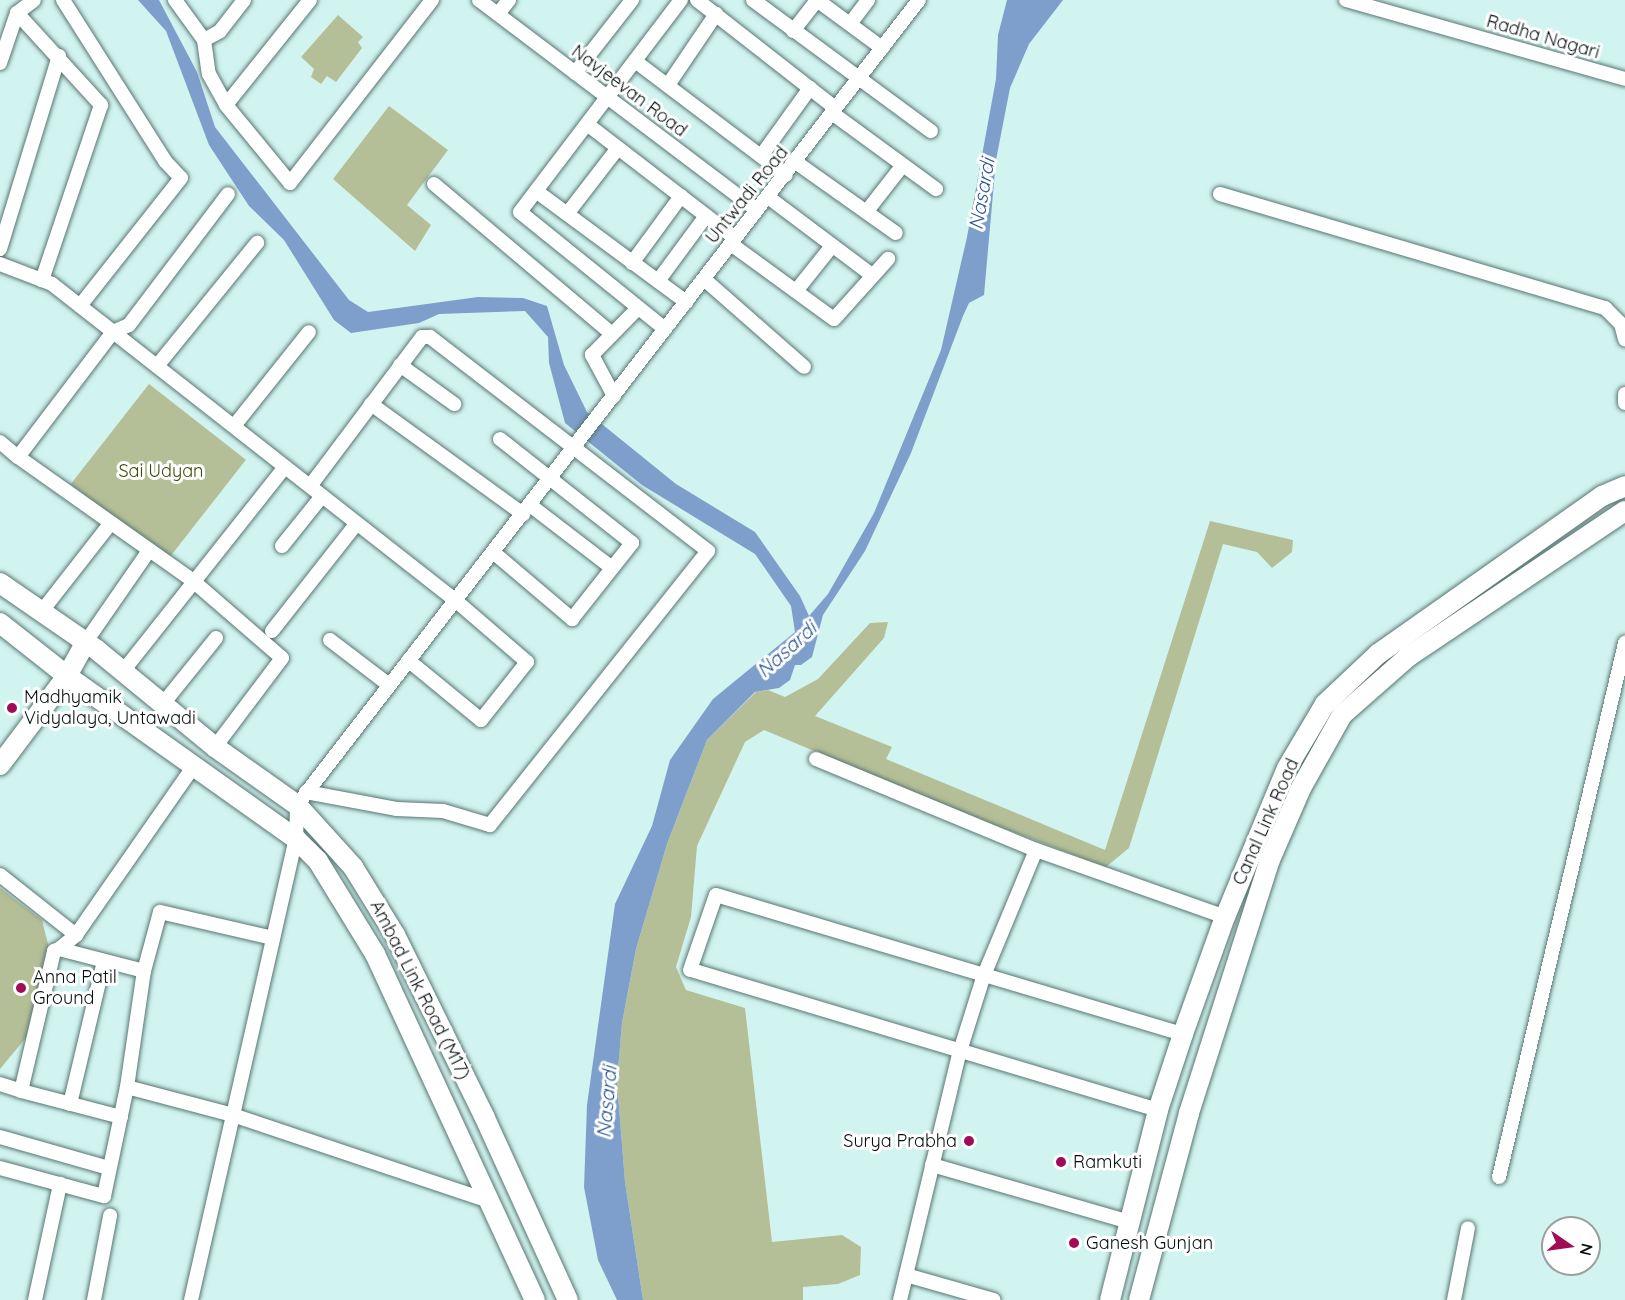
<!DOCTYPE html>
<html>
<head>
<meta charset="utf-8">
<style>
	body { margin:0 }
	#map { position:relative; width:1625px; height:1300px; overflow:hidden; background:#d2f4f0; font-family:Quicksand,sans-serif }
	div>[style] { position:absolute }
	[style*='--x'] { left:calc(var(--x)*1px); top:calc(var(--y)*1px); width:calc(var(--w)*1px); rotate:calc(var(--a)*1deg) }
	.green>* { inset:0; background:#b5bf97; transform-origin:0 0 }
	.water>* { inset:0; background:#7e9fcc }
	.roads { filter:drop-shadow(0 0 2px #587672) drop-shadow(0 0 2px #587672) }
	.street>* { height:14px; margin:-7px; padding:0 7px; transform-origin:7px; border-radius:7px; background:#fff }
	.secondary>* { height:20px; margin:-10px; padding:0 10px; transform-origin:10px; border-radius:10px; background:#fff }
	.dots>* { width:16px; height:16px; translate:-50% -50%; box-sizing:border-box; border:3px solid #fff; border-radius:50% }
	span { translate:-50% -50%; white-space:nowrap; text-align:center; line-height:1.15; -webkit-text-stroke:6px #fff; paint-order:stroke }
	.street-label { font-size:18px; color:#040f0e }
	.park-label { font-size:18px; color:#3e4805 }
	.poi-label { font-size:18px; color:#040f0e }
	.left { translate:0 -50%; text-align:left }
	.right { translate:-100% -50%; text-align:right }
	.water-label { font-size:20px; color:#2c5892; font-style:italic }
	.north { position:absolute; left:1541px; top:1216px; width:60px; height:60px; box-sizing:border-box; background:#fff; border:2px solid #9b9f9f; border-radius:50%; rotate:103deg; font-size:16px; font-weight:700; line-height:24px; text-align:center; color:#040f0e }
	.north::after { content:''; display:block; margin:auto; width:21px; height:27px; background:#9f0d56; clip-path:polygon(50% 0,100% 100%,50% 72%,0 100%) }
</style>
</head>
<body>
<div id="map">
	<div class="green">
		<i style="clip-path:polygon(338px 15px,363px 37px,358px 42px,362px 48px,336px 82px,327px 76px,321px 84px,311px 77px,314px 69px,301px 57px)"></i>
		<i style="clip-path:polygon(389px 106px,448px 150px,407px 205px,431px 225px,415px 251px,333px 179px)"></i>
		<i style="left:149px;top:384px;width:123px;height:127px;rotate:38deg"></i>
		<i style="clip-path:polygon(1210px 521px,1293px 540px,1292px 552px,1272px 568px,1257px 552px,1223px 544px,1129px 848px,1106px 867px,955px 810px,764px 730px,745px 742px,697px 846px,691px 917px,676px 967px,686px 990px,745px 1008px,772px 1242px,842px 1235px,861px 1247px,860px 1275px,838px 1284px,803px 1287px,803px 1300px,643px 1300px,625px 1182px,617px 1082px,622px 1023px,636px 949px,667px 844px,707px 740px,756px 692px,768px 690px,785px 697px,818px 679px,870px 623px,888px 622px,884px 638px,815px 716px,892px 747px,886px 759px,1105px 850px)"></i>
		<i style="clip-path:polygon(0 888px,42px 920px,49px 948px,34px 1028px,0 1069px)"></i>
	</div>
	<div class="water">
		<i style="clip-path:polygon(138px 0,159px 0,197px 72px,215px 127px,349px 300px,368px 312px,478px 297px,523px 298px,547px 306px,564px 365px,587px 412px,676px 484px,755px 532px,800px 596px,809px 616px,828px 594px,874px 513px,941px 350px,967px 237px,996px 79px,998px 35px,1007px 0,1063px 0,1029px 44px,1010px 88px,996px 160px,984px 295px,969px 303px,963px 316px,911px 453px,865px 551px,823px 615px,812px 657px,801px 665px,795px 665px,790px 680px,779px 688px,755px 692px,707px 740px,667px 844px,636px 949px,622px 1023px,617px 1082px,625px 1182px,643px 1300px,617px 1300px,598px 1260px,584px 1187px,587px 1105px,615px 904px,652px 826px,670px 760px,713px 699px,795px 632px,791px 606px,755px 554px,642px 485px,565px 423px,549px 363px,548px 337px,525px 311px,439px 314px,419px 323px,351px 333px,334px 320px,284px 240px,249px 206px,209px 145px,166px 31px)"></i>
	</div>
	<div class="roads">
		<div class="street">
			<i style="--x:63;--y:0;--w:191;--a:57.6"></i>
			<i style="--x:165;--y:161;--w:23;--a:47"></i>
			<i style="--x:181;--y:178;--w:163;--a:128.3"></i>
			<i style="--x:175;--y:0;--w:49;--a:54.1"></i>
			<i style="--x:204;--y:40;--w:18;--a:-29"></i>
			<i style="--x:220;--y:31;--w:39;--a:-52"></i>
			<i style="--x:310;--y:0;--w:134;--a:128.7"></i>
			<i style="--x:226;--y:105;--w:101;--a:50.6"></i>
			<i style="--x:290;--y:183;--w:232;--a:-52.2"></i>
			<i style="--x:479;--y:0;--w:348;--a:37.1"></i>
			<i style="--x:697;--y:0;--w:175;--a:38"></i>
			<i style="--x:753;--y:0;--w:221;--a:36.4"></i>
			<i style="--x:817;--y:0;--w:81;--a:36.4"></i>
			<i style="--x:1346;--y:0;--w:290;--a:15.8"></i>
			<i style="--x:17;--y:13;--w:125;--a:47.6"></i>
			<i style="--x:101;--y:105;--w:185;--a:108.6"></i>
			<i style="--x:498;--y:14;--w:18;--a:-52"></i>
			<i style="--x:850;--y:24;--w:30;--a:-53"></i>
			<i style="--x:793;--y:31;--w:39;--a:-52"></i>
			<i style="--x:204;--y:40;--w:34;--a:82"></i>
			<i style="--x:209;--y:74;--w:35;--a:61"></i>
			<i style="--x:635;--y:61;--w:189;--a:37.1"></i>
			<i style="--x:0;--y:63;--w:53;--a:-71.2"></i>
			<i style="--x:17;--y:13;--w:21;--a:-37"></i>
			<i style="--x:575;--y:73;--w:93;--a:-52"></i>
			<i style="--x:668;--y:85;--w:86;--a:-55.9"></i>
			<i style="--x:832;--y:113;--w:129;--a:36.2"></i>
			<i style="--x:587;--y:124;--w:187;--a:37.6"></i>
			<i style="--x:761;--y:156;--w:84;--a:-54.2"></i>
			<i style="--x:797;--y:163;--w:121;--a:35.3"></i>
			<i style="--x:434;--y:184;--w:233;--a:40.1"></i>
			<i style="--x:536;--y:191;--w:187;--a:36.5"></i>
			<i style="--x:1220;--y:194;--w:402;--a:16.5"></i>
			<i style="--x:1605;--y:308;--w:23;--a:45"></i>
			<i style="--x:1621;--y:324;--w:16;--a:75"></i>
			<i style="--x:768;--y:197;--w:130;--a:36.9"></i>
			<i style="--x:867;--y:211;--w:58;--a:-52"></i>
			<i style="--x:567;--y:214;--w:83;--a:-52.3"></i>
			<i style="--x:731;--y:244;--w:127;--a:36.1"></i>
			<i style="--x:834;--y:319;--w:81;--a:-48"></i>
			<i style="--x:0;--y:249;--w:202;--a:-73"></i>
			<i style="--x:632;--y:263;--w:83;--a:-53.8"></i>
			<i style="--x:0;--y:264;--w:56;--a:21"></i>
			<i style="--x:52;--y:284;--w:512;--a:38.1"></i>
			<i style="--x:455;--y:600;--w:95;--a:40.7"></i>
			<i style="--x:527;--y:662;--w:74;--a:128.4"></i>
			<i style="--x:481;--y:720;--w:94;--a:-140.6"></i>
			<i style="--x:704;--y:279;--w:133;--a:41.3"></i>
			<i style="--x:658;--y:281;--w:81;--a:-53.6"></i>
			<i style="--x:796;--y:291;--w:58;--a:-51.3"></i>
			<i style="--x:665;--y:329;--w:186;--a:-141.1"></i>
			<i style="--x:520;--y:212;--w:266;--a:-52.8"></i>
			<i style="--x:400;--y:365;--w:67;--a:35.8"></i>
			<i style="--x:157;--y:366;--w:159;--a:-50.9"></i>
			<i style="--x:1625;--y:394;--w:9;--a:90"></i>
			<i style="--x:614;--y:396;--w:47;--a:-118.2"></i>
			<i style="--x:592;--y:355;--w:66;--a:-45.6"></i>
			<i style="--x:371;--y:404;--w:188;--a:35.9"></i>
			<i style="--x:234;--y:426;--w:120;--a:-51.4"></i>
			<i style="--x:0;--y:442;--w:23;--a:40"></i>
			<i style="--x:530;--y:505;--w:103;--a:37.5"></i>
			<i style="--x:282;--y:546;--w:64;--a:-51.3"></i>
			<i style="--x:493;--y:552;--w:104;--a:40.3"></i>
			<i style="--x:572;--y:619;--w:97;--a:-51.7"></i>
			<i style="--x:632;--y:543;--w:168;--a:-141.8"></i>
			<i style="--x:42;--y:611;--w:110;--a:-52"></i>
			<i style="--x:272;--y:631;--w:137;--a:-51.8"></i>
			<i style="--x:330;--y:640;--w:74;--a:37.3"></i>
			<i style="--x:85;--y:643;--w:111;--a:-55.3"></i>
			<i style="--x:124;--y:670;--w:259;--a:-51.6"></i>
			<i style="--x:162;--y:705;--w:86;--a:-51.1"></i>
			<i style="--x:215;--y:747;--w:111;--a:-53"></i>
			<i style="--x:282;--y:658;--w:119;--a:-139.1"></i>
			<i style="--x:192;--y:580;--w:213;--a:-144.7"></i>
			<i style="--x:18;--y:457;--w:157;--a:-52.8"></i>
			<i style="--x:113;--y:332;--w:17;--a:-24"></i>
			<i style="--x:129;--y:325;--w:164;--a:-52.9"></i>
			<i style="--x:816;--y:759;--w:238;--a:22.5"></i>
			<i style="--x:1036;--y:850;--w:201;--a:19.5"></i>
			<i style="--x:306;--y:792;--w:93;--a:10.6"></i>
			<i style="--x:397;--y:809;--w:46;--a:2.5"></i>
			<i style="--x:443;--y:811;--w:49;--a:16.6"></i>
			<i style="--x:490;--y:825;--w:350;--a:-51.5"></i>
			<i style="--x:708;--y:551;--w:351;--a:-142.4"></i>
			<i style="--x:430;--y:337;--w:8;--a:180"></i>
			<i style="--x:422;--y:337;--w:186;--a:126.9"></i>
			<i style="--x:0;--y:875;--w:97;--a:38.3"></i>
			<i style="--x:59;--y:949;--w:22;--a:-39"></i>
			<i style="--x:76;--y:935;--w:205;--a:-55.1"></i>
			<i style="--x:0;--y:1084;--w:22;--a:18"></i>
			<i style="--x:127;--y:1087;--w:117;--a:-81.7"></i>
			<i style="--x:70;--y:1104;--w:147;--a:-76.6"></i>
			<i style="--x:1158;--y:1110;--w:488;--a:-163.3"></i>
			<i style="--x:690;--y:970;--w:79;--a:-70.9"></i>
			<i style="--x:716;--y:895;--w:487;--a:16.6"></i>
			<i style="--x:121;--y:1117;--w:103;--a:-165.4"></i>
			<i style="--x:21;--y:1091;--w:144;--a:-76.7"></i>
			<i style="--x:54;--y:951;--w:5;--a:-22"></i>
			<i style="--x:59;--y:949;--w:88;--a:14.5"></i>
			<i style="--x:144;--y:971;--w:61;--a:-74.8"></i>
			<i style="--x:160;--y:912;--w:116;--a:13"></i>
			<i style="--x:0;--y:1137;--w:113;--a:15.9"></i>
			<i style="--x:932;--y:1165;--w:205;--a:16.1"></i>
			<i style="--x:0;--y:1168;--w:108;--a:15.1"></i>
			<i style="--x:104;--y:1196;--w:111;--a:-78.1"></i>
			<i style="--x:127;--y:1087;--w:110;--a:14.8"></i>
			<i style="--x:233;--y:1115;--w:272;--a:18.6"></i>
			<i style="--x:1499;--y:1177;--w:549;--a:-76.72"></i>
			<i style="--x:906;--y:1275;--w:91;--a:15.9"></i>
			<i style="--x:35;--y:1300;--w:119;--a:-77.8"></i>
			<i style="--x:94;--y:1300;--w:86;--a:-79.2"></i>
			<i style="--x:191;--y:1300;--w:473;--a:-77.2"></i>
			<i style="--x:296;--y:839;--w:34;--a:-88"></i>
			<i style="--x:297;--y:805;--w:1017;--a:-52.31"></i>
			<i style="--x:900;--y:1300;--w:256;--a:-76.5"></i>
			<i style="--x:960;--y:1051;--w:80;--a:-72.5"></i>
			<i style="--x:984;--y:975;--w:135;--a:-67.4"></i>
			<i style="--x:1454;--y:1300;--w:73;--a:-79"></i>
		</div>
		<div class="secondary">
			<i style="--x:0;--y:583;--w:118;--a:34.6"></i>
			<i style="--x:97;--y:650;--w:153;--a:39.4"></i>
			<i style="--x:215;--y:747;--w:100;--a:35.3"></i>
			<i style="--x:297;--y:805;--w:84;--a:47.9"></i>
			<i style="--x:353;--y:867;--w:80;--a:58.3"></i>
			<i style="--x:395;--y:935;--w:202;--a:63.8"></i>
			<i style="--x:484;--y:1116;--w:202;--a:65.5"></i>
			<i style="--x:0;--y:623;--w:85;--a:38.3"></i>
			<i style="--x:67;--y:676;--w:281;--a:35.4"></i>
			<i style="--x:296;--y:839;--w:31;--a:45"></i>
			<i style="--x:318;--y:861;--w:109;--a:58.5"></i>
			<i style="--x:375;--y:954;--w:381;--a:65.2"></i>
			<i style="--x:0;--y:765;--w:111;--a:-53"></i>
			<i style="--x:67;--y:676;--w:38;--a:-61"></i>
			<i style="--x:1110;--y:1300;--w:196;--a:-75.8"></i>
			<i style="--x:1158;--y:1110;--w:80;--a:-71.8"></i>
			<i style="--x:1183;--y:1034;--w:124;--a:-70.3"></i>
			<i style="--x:1225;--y:917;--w:161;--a:-67.4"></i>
			<i style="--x:1287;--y:768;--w:74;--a:-59.3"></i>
			<i style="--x:1325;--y:704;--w:73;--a:-43.3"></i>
			<i style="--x:1378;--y:654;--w:274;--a:-35.2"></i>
			<i style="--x:1602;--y:496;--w:25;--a:-23"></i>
			<i style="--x:1139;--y:1300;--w:194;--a:-75"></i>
			<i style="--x:1189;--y:1113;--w:263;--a:-72.3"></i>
			<i style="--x:1269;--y:862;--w:81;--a:-66.6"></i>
			<i style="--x:1301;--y:788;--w:84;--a:-60.7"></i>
			<i style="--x:1342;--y:715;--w:89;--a:-41.4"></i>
			<i style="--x:1409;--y:656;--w:260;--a:-33.9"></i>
		</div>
	</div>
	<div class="dots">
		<i style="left:12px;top:708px;background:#9f0d56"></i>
		<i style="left:21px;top:988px;background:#9f0d56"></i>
		<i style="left:969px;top:1141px;background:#9f0d56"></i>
		<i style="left:1061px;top:1162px;background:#9f0d56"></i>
		<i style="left:1074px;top:1243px;background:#9f0d56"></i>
	</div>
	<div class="street-label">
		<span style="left:1543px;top:37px;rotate:16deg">Radha Nagari</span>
		<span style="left:629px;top:91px;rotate:37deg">Navjeevan Road</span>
		<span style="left:747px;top:195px;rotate:-51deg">Untwadi Road</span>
		<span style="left:1266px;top:822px;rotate:-66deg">Canal Link Road</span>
		<span style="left:420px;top:990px;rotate:63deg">Ambad Link Road (M17)</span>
	</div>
	<div class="park-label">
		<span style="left:161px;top:471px">Sai Udyan</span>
	</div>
	<div class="poi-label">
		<span class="left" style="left:24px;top:708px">Madhyamik<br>Vidyalaya, Untawadi</span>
		<span class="left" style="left:33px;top:988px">Anna Patil<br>Ground</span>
		<span class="right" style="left:957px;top:1141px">Surya Prabha</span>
		<span class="left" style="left:1073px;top:1162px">Ramkuti</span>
		<span class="left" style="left:1086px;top:1243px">Ganesh Gunjan</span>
	</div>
	<div class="water-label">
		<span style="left:981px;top:194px;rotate:-80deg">Nasardi</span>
		<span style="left:786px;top:649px;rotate:-42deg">Nasardi</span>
		<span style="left:606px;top:1102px;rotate:-85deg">Nasardi</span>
	</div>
	<div class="north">N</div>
</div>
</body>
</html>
